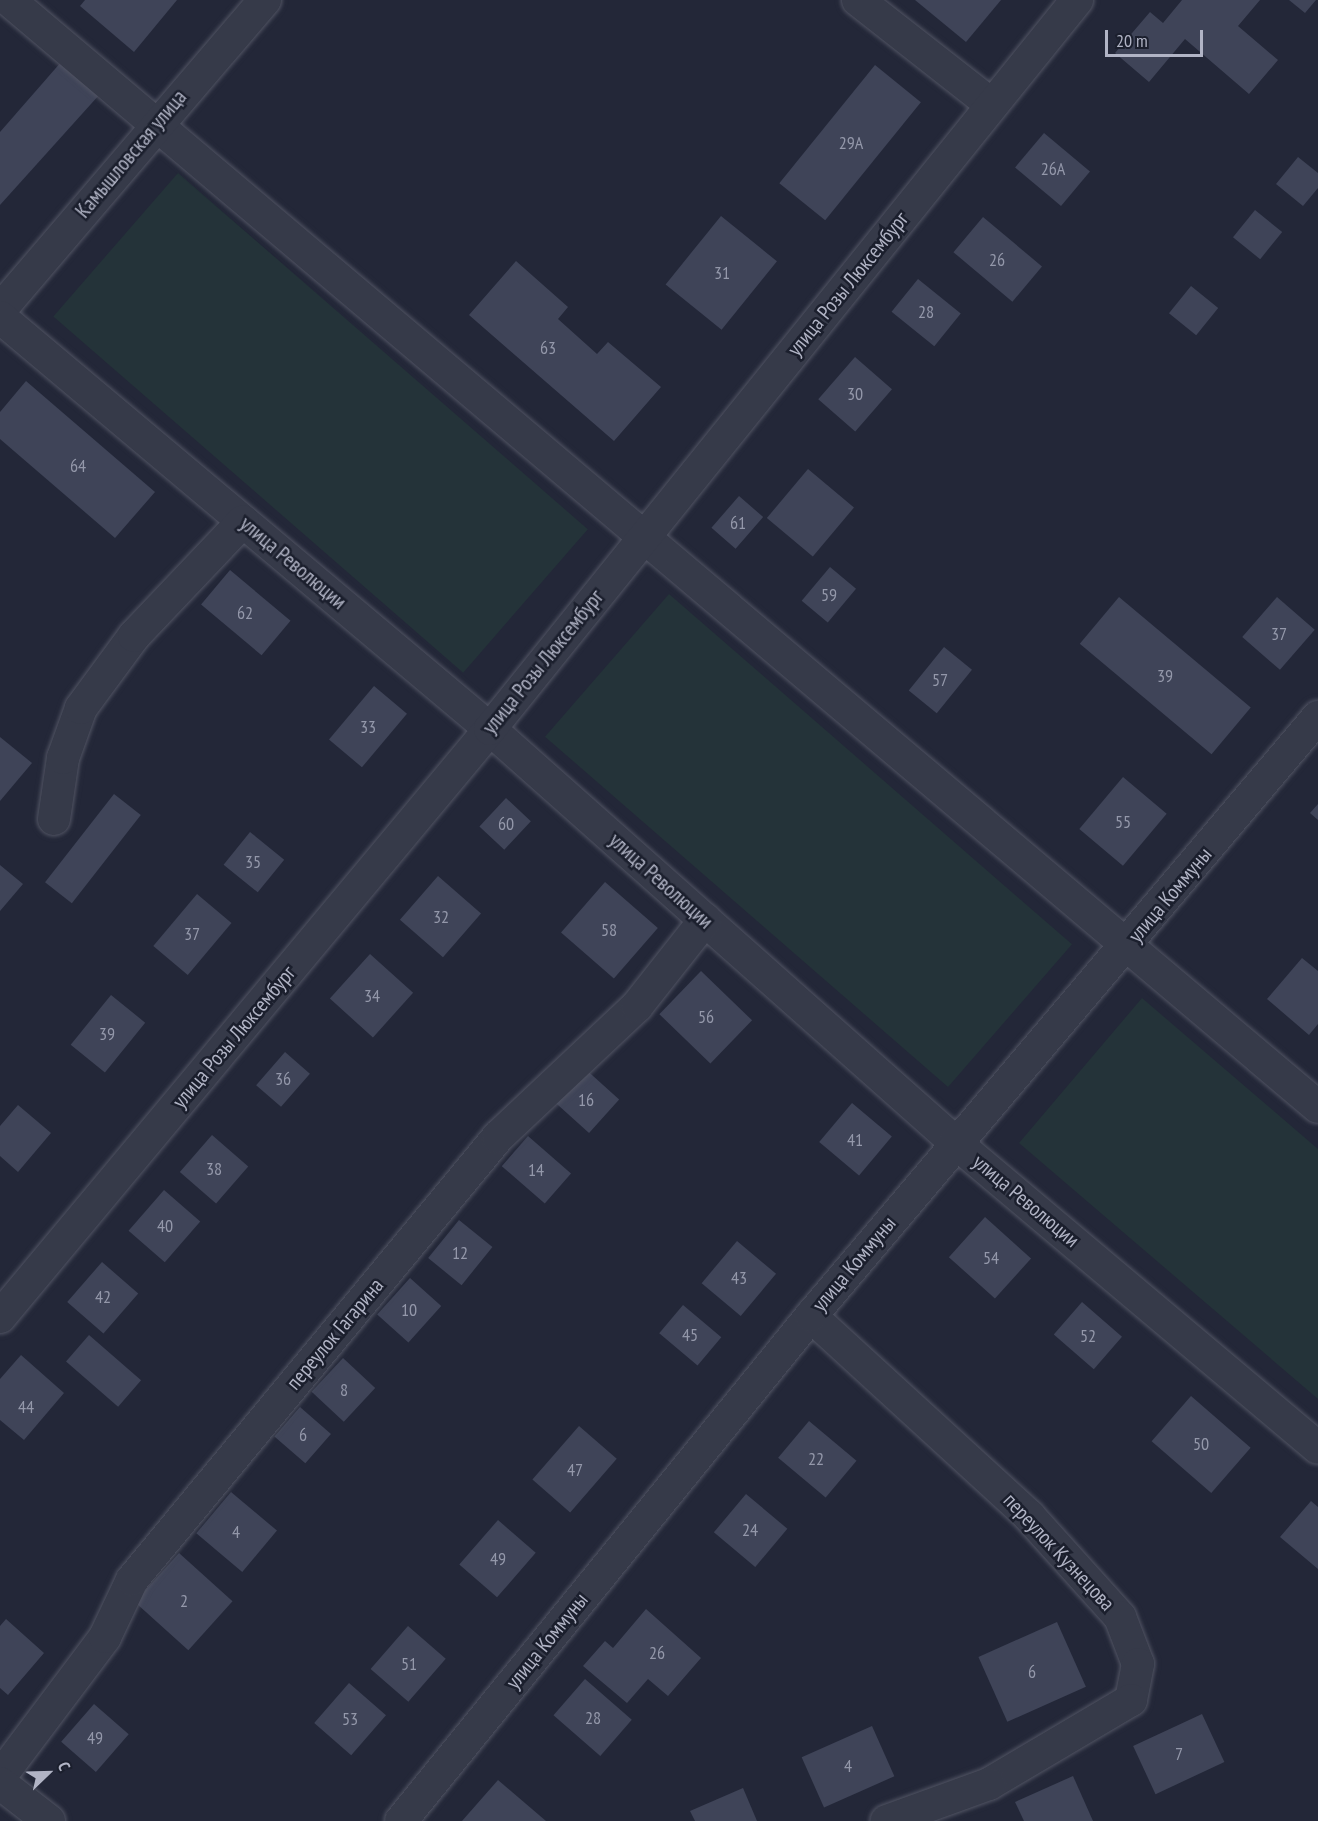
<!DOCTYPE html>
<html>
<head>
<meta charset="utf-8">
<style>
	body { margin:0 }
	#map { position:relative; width:1318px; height:1821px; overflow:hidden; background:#232738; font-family:"PT Sans Narrow",sans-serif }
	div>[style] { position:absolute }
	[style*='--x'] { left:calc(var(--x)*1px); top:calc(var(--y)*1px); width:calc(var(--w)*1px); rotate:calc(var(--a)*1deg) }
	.green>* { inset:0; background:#243339; transform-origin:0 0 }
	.building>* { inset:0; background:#3f4458; transform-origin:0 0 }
	.roads { filter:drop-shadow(0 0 2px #515463) drop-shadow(0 0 2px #515463) }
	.minor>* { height:32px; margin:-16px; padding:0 16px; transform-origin:16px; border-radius:16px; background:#363a49 }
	span { translate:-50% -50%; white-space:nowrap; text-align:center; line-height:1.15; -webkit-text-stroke:5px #1b1f2d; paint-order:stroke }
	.number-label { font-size:18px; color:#9498aa }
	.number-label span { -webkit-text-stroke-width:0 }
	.street-label { font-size:21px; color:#b1b4c5 }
	.north { position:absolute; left:18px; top:1743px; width:60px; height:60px; -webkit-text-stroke:4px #1b1f2d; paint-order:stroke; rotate:67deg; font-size:16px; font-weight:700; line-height:24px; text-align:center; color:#b1b4c5 }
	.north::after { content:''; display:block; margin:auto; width:21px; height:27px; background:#b1b4c5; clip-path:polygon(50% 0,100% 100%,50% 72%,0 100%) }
	.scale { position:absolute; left:1105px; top:30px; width:98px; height:27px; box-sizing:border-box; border:3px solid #b1b4c5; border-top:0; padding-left:8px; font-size:18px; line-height:21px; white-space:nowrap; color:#b1b4c5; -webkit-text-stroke:4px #1b1f2d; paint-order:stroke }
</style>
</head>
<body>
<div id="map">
	<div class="green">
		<i style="left:178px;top:173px;width:543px;height:190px;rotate:41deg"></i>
		<i style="left:669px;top:594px;width:534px;height:189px;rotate:41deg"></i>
		<i style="clip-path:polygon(1142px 998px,1318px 1149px,1318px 1399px,1019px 1143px)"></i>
	</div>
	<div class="building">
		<i style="clip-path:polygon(85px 0,177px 0,134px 52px,80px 6px)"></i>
		<i style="clip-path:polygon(915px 0,1001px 0,966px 42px)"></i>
		<i style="clip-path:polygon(1182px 0,1260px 0,1238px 26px,1278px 60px,1249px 94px,1185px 39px,1149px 82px,1115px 53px,1150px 12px,1163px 23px)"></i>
		<i style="clip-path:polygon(1289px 0,1316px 0,1305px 13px)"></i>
		<i style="clip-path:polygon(62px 61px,100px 94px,0 205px,0 132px)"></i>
		<i style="left:875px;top:65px;width:59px;height:152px;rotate:39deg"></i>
		<i style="left:1044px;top:133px;width:60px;height:45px;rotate:40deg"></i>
		<i style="clip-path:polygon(1298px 157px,1318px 173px,1318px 188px,1303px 206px,1276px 184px)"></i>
		<i style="left:1255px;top:210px;width:35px;height:35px;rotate:39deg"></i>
		<i style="left:721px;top:216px;width:72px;height:88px;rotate:39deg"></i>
		<i style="left:983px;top:217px;width:77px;height:46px;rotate:40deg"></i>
		<i style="clip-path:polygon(516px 261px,568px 307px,558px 319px,597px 354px,608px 342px,661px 387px,614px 441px,469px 315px)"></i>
		<i style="left:918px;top:279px;width:55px;height:42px;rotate:39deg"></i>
		<i style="left:1191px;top:286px;width:35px;height:35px;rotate:39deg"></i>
		<i style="left:855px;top:357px;width:49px;height:56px;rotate:41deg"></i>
		<i style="clip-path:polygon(26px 381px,155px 492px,115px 538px,0 439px,0 412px)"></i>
		<i style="left:808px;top:469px;width:60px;height:64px;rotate:40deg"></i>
		<i style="left:739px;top:496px;width:32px;height:42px;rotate:41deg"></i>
		<i style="left:830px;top:567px;width:34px;height:44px;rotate:40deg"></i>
		<i style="left:230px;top:570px;width:79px;height:45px;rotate:40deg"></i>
		<i style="left:1119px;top:597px;width:172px;height:61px;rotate:40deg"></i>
		<i style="left:1277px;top:597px;width:50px;height:53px;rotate:41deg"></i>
		<i style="left:944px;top:647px;width:36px;height:56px;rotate:39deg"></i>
		<i style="left:374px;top:686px;width:43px;height:70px;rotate:40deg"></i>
		<i style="clip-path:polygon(0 737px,32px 763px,0 801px)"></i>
		<i style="left:1123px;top:777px;width:57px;height:68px;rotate:40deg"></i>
		<i style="left:114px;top:794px;width:34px;height:112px;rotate:38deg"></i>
		<i style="left:506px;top:798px;width:34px;height:39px;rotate:43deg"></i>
		<i style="clip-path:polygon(1318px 804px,1318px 820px,1310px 813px)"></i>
		<i style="left:250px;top:832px;width:44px;height:42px;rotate:39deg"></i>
		<i style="clip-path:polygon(0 865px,23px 884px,0 911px)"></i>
		<i style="left:438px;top:876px;width:57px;height:58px;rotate:41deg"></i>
		<i style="left:605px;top:882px;width:70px;height:67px;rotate:41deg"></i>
		<i style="left:197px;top:894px;width:45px;height:68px;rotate:40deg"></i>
		<i style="left:370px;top:954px;width:58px;height:60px;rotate:42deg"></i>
		<i style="clip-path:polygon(1302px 958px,1318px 971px,1318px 1024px,1309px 1035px,1267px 999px)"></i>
		<i style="left:701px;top:971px;width:71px;height:60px;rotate:44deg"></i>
		<i style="left:111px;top:995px;width:44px;height:64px;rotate:39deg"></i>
		<i style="left:285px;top:1052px;width:33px;height:44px;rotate:41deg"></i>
		<i style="left:582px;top:1066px;width:50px;height:45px;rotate:42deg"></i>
		<i style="left:852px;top:1103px;width:52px;height:51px;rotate:40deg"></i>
		<i style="clip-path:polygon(18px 1105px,51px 1133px,18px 1172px,0 1156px,0 1126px)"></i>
		<i style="left:212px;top:1135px;width:48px;height:49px;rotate:41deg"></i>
		<i style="left:528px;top:1136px;width:57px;height:40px;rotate:41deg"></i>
		<i style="left:164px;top:1190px;width:48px;height:54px;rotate:41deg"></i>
		<i style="left:985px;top:1217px;width:62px;height:54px;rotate:42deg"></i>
		<i style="left:459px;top:1220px;width:43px;height:49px;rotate:39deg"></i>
		<i style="left:737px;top:1241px;width:51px;height:55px;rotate:40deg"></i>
		<i style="left:102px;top:1262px;width:48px;height:53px;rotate:41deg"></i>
		<i style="left:410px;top:1278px;width:42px;height:49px;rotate:42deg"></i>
		<i style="left:1082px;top:1302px;width:53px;height:43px;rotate:41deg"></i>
		<i style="left:683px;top:1305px;width:50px;height:37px;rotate:40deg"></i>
		<i style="left:89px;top:1335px;width:69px;height:35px;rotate:41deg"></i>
		<i style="clip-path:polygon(21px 1355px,64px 1393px,24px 1440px,0 1420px,0 1379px)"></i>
		<i style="left:343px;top:1358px;width:44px;height:46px;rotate:43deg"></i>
		<i style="left:1191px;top:1396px;width:79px;height:60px;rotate:41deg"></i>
		<i style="left:300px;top:1407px;width:41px;height:39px;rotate:41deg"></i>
		<i style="left:809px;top:1421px;width:62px;height:48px;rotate:40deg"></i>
		<i style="left:579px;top:1426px;width:50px;height:71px;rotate:41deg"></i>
		<i style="left:231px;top:1492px;width:60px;height:54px;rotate:40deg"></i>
		<i style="left:746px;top:1494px;width:54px;height:50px;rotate:40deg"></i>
		<i style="clip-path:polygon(1311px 1501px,1318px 1507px,1318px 1569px,1280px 1537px)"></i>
		<i style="left:498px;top:1520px;width:50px;height:59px;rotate:41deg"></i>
		<i style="left:179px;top:1553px;width:72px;height:66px;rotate:42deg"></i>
		<i style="clip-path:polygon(646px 1609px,701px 1658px,668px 1696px,648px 1679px,627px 1703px,583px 1666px,605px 1641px,613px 1648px)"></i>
		<i style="clip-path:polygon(6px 1619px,44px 1653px,8px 1695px,0 1688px,0 1626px)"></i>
		<i style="left:1057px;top:1622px;width:71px;height:86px;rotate:66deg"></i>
		<i style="left:408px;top:1626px;width:50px;height:57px;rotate:41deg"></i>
		<i style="left:585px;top:1679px;width:62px;height:48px;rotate:41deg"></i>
		<i style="left:349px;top:1683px;width:49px;height:53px;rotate:41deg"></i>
		<i style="left:94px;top:1704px;width:46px;height:50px;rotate:41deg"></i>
		<i style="left:1202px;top:1714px;width:53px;height:76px;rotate:65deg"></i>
		<i style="left:872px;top:1726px;width:55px;height:77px;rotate:66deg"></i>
		<i style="clip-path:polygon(1073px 1776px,1093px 1821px,1024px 1821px,1015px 1802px)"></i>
		<i style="clip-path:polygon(498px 1780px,546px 1821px,462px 1821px)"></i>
		<i style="clip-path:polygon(743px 1788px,757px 1821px,695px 1821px,690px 1811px)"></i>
	</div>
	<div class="roads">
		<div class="minor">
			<i style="--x:9;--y:0;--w:1714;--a:40.22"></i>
			<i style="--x:858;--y:0;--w:170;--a:38.1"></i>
			<i style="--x:0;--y:310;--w:408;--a:-49.5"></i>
			<i style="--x:0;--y:317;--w:640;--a:40.06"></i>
			<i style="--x:490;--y:729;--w:623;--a:41.62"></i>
			<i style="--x:956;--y:1143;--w:473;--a:40.1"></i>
			<i style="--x:54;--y:819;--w:62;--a:-81.6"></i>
			<i style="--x:63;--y:758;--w:53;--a:-70.2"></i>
			<i style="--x:81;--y:708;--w:89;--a:-53.6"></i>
			<i style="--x:134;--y:636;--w:158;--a:-46.5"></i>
			<i style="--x:811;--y:1316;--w:296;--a:42.5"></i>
			<i style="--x:1029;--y:1516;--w:136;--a:48"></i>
			<i style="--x:1120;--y:1617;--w:50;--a:69"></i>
			<i style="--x:1138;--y:1664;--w:37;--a:101"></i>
			<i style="--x:1131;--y:1700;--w:165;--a:149.4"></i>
			<i style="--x:989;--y:1784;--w:109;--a:160.1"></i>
			<i style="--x:0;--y:1317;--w:765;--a:-50.19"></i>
			<i style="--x:490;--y:729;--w:936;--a:-51.16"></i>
			<i style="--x:0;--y:1777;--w:175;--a:-53.1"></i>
			<i style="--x:105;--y:1637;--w:63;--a:-64.7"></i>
			<i style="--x:132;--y:1580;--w:575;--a:-50.44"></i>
			<i style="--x:498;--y:1137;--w:191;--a:-43.3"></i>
			<i style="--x:637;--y:1006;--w:110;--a:-51.7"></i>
			<i style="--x:0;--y:1783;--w:62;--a:37.8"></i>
			<i style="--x:401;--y:1821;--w:650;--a:-50.93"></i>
			<i style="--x:811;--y:1316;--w:785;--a:-49.76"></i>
		</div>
	</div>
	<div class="number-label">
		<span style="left:851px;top:143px">29А</span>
		<span style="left:1053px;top:169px">26А</span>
		<span style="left:997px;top:260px">26</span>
		<span style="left:722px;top:273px">31</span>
		<span style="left:926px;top:312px">28</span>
		<span style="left:548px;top:348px">63</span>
		<span style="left:855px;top:394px">30</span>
		<span style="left:78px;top:466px">64</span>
		<span style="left:738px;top:523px">61</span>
		<span style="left:829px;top:595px">59</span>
		<span style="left:245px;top:613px">62</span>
		<span style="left:1279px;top:634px">37</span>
		<span style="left:1165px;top:676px">39</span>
		<span style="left:940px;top:680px">57</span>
		<span style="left:368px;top:727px">33</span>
		<span style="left:1123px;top:822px">55</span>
		<span style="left:506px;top:824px">60</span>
		<span style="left:253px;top:862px">35</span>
		<span style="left:441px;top:917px">32</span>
		<span style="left:609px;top:930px">58</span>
		<span style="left:192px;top:934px">37</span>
		<span style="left:372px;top:996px">34</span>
		<span style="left:706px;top:1017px">56</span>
		<span style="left:107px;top:1034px">39</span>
		<span style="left:283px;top:1079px">36</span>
		<span style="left:586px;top:1100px">16</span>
		<span style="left:855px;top:1140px">41</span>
		<span style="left:214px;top:1169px">38</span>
		<span style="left:536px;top:1170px">14</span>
		<span style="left:165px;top:1226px">40</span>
		<span style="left:460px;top:1253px">12</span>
		<span style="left:991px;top:1258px">54</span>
		<span style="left:739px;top:1278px">43</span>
		<span style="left:103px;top:1297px">42</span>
		<span style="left:409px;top:1310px">10</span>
		<span style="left:690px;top:1335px">45</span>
		<span style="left:1088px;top:1336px">52</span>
		<span style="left:344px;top:1390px">8</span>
		<span style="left:26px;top:1407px">44</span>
		<span style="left:303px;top:1435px">6</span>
		<span style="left:1201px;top:1444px">50</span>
		<span style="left:816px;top:1459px">22</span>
		<span style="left:575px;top:1470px">47</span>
		<span style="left:750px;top:1530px">24</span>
		<span style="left:236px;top:1532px">4</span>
		<span style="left:498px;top:1559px">49</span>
		<span style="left:184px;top:1601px">2</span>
		<span style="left:657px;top:1653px">26</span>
		<span style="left:409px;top:1664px">51</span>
		<span style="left:1032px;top:1672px">6</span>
		<span style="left:593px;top:1718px">28</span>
		<span style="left:350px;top:1719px">53</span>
		<span style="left:95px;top:1738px">49</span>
		<span style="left:1179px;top:1754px">7</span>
		<span style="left:848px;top:1766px">4</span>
	</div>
	<div class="street-label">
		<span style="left:131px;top:154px;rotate:-50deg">Камышловская улица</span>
		<span style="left:848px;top:284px;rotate:-51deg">улица Розы Люксембург</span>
		<span style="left:293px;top:563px;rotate:40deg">улица Революции</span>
		<span style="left:543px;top:662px;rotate:-51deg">улица Розы Люксембург</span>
		<span style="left:661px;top:881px;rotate:42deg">улица Революции</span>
		<span style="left:1170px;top:895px;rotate:-50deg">улица Коммуны</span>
		<span style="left:234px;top:1037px;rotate:-50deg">улица Розы Люксембург</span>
		<span style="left:1026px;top:1201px;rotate:40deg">улица Революции</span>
		<span style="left:854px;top:1264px;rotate:-50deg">улица Коммуны</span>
		<span style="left:335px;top:1334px;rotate:-50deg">переулок Гагарина</span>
		<span style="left:1059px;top:1552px;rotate:47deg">переулок Кузнецова</span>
		<span style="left:547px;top:1641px;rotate:-51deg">улица Коммуны</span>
	</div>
	<div class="north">С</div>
	<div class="scale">20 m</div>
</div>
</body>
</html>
